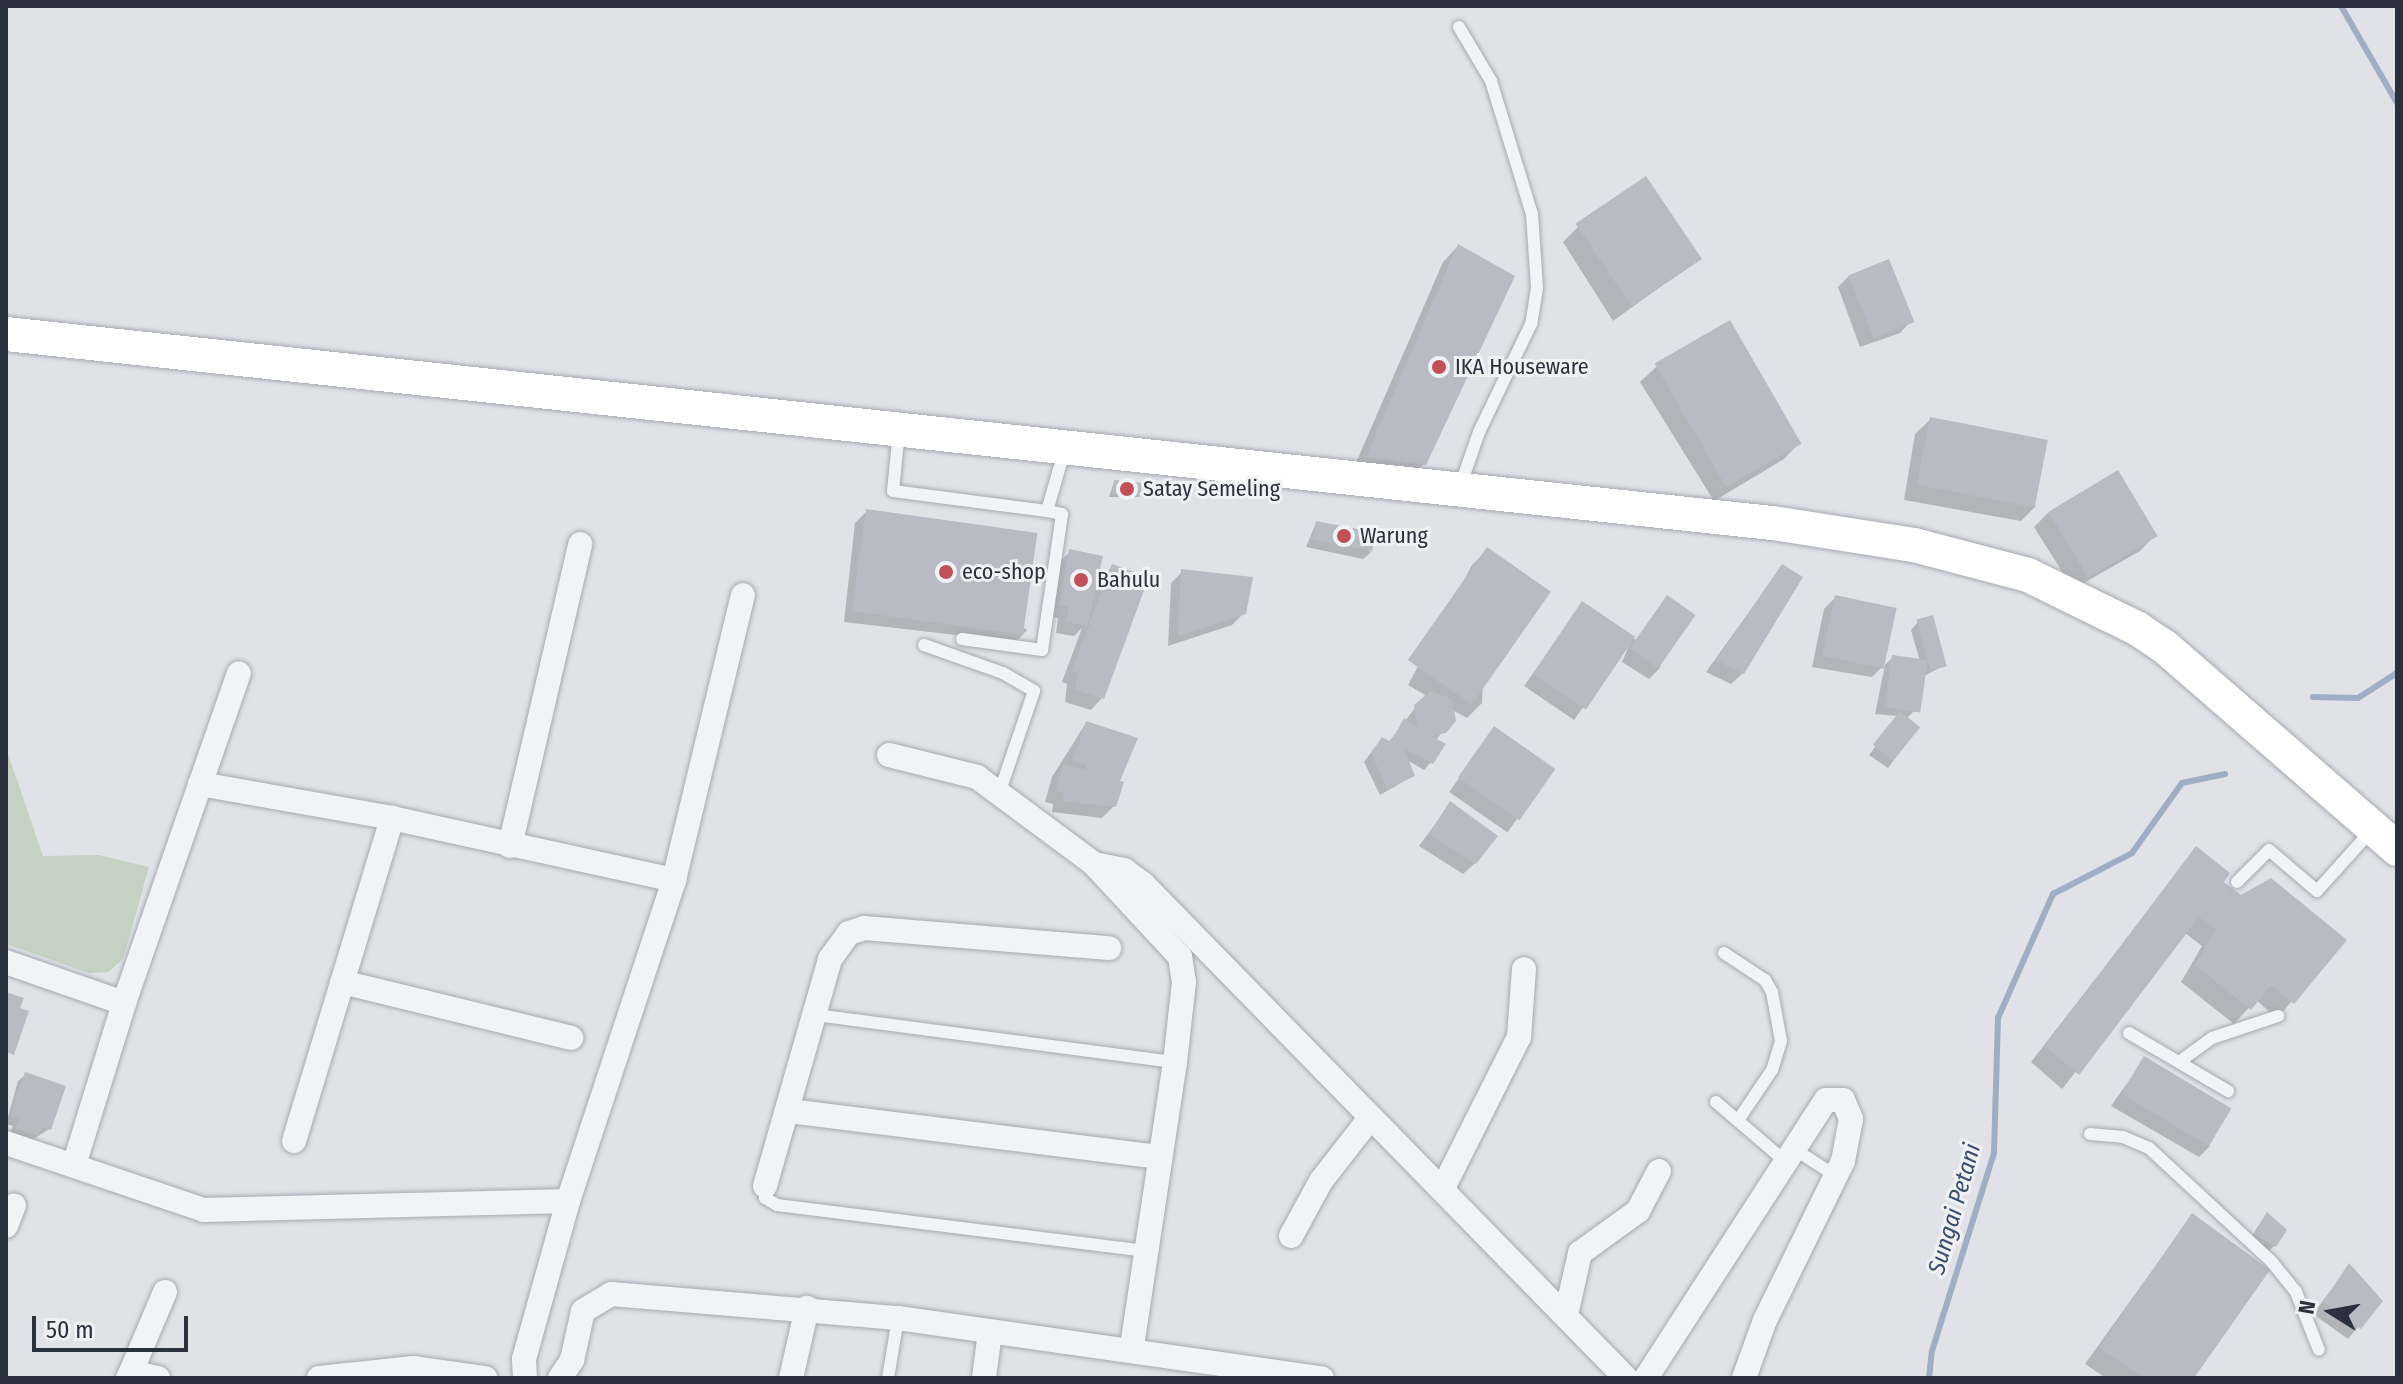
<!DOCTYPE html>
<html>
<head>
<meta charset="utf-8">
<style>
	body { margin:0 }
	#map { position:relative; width:2403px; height:1384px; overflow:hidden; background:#e0e2e8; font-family:"Fira Sans Condensed",sans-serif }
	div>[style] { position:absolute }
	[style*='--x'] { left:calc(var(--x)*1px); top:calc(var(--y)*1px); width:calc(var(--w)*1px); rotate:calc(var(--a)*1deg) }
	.green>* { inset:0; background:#c5d1c2 }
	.shadow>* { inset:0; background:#0003; transform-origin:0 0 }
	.stream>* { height:6px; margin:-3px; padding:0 3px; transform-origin:3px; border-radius:3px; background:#9faec4 }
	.building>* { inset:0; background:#b8bbc4; transform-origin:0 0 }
	.roads { filter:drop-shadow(0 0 2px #a6a9b1) drop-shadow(0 0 2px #a6a9b1) }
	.lane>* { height:12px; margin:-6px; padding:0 6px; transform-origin:6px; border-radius:6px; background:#f2f3f6 }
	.street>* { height:24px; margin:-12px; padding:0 12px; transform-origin:12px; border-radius:12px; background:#f2f3f6 }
	.secondary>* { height:34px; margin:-17px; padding:0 17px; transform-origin:17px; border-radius:17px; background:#fff }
	.dots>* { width:22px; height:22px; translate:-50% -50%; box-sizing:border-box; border:4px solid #eff1f5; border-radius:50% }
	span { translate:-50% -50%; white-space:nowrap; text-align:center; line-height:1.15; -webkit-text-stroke:6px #eff1f5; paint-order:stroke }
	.poi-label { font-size:22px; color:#2a303d }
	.left { translate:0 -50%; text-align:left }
	.water-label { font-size:24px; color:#384c6d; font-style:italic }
	.frame { position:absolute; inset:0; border:8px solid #2a303d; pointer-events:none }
	.north { position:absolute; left:2291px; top:1272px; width:80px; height:80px; -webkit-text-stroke:6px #eff1f5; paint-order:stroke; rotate:281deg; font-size:22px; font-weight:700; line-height:32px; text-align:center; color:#2a303d }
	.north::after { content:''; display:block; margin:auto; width:28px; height:36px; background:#2a303d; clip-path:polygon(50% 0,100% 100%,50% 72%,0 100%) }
	.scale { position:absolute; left:32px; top:1316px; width:156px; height:36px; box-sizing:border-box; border:4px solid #2a303d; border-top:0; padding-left:10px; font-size:24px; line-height:28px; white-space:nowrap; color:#2a303d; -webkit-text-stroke:6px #eff1f5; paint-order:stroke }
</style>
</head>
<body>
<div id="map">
	<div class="green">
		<i style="clip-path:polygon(6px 748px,43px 856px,98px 855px,149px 867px,123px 959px,108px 972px,89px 973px,6px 944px)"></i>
	</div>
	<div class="shadow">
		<i style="clip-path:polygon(1579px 226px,1699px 259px,1613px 321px,1563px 242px)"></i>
		<i style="clip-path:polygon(1458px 246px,1424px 464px,1408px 480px,1352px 472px,1443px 262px)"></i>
		<i style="clip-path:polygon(1849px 276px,1911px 321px,1900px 333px,1860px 347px,1838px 287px)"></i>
		<i style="clip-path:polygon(1730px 323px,1799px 443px,1784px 459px,1714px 501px,1640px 382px,1656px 367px)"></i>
		<i style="clip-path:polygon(1931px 419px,2036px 506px,2021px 521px,1904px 500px,1915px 434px)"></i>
		<i style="clip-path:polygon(1114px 482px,1139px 497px,1109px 497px)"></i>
		<i style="clip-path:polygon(867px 511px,1027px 630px,1016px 642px,844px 622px,855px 523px)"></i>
		<i style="clip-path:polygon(2050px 511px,2155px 535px,2140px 551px,2073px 589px,2034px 527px)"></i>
		<i style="clip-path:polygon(1316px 523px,1371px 552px,1363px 559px,1306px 547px)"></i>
		<i style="clip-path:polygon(1487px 550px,1482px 703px,1467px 718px,1454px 711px,1436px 741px,1431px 762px,1424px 770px,1407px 760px,1413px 776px,1380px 795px,1364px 762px,1375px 747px,1388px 743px,1425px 695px,1408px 685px,1472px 565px)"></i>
		<i style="clip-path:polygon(1070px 552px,1094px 589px,1112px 566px,1102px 698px,1091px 710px,1065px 702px,1067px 684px,1062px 682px,1082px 628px,1074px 636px,1056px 633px,1058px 618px,1049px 616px,1058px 563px)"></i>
		<i style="clip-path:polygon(1782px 566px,1743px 673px,1731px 684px,1706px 672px)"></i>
		<i style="clip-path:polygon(1182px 572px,1244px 613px,1232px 625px,1168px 646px,1171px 583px)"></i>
		<i style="clip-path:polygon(1836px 597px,1884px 665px,1872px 677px,1812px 667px,1824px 609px)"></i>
		<i style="clip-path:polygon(1667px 598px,1660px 668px,1649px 679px,1622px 662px,1632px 638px,1574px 720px,1524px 686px,1582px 604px,1636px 640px)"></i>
		<i style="clip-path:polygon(1918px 622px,1945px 665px,1922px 677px,1916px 709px,1907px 718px,1918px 727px,1888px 768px,1869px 755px,1898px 716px,1875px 714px,1885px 665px,1893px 657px,1920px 661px,1911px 630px)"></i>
		<i style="clip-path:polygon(1086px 723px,1117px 782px,1114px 806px,1102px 818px,1052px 812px,1053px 804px,1045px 802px,1052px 777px)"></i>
		<i style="left:1494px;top:728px;width:71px;height:78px;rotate:35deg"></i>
		<i style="clip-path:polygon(1450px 804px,1475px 863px,1463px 874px,1419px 846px)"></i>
		<i style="clip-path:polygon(2196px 849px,2221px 883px,2240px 898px,2345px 941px,2277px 1018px,2256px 1000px,2234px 1024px,2181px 982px,2202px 946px,2185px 933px,2062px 1089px,2031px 1062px)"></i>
		<i style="clip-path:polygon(2145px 1058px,2210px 1146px,2199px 1157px,2111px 1106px)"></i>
		<i style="clip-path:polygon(26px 1074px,49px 1129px,29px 1142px,9px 1136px,13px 1126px,6px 1124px,18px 1081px)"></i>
		<i style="clip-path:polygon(2192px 1215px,2191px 1378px,2106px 1378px,2085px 1364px)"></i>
		<i style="clip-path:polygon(2267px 1215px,2275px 1245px,2267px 1253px,2248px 1242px)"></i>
		<i style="clip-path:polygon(2349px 1266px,2380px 1301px,2348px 1339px,2313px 1314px)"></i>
	</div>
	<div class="stream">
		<i style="--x:2341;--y:6;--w:112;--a:60"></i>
		<i style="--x:2313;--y:697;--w:45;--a:1.3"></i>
		<i style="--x:2358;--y:698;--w:46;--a:-32.7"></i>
		<i style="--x:1929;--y:1378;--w:27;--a:-84"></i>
		<i style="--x:1932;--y:1351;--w:207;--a:-72.6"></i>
		<i style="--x:1994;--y:1153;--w:135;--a:-88.3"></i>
		<i style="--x:1998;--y:1018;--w:136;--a:-66.1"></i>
		<i style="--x:2053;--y:894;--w:89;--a:-27.4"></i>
		<i style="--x:2132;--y:853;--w:86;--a:-54.5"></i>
		<i style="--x:2182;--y:783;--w:44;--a:-11.8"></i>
	</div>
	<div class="building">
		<i style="left:1646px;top:176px;width:100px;height:85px;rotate:56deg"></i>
		<i style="clip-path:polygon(1458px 244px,1515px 276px,1426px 465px,1366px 457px)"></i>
		<i style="left:1889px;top:259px;width:68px;height:44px;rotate:68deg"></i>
		<i style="left:1730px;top:320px;width:143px;height:87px;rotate:60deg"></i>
		<i style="left:1930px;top:417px;width:120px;height:69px;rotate:11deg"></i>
		<i style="left:2118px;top:470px;width:77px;height:81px;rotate:59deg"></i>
		<i style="left:1114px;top:480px;width:28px;height:14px;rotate:6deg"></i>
		<i style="left:866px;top:509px;width:173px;height:103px;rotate:8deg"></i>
		<i style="left:1316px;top:521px;width:61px;height:19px;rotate:11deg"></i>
		<i style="left:1487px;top:547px;width:78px;height:138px;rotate:35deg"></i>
		<i style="clip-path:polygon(1069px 549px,1103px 556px,1087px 626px,1066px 622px,1069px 607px,1059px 605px)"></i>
		<i style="clip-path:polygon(1112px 564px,1149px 577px,1104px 699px,1075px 690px,1078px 673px,1072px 671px)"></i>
		<i style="clip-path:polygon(1782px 564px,1803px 577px,1744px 674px,1716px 660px)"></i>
		<i style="clip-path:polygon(1181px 569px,1253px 577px,1246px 614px,1178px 636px)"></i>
		<i style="left:1667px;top:595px;width:35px;height:65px;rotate:35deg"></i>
		<i style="left:1835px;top:595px;width:63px;height:62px;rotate:12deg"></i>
		<i style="left:1582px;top:601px;width:64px;height:88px;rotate:34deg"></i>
		<i style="left:1933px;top:615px;width:53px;height:17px;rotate:75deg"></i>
		<i style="left:1892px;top:655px;width:36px;height:53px;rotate:8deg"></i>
		<i style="clip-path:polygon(1431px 691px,1452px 699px,1456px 721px,1446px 733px,1431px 736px,1446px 744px,1433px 764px,1404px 748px,1415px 776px,1387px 789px,1371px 753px,1382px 737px,1391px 742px,1404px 718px,1417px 727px,1414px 705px)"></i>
		<i style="left:1900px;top:711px;width:26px;height:43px;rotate:39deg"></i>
		<i style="clip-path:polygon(1086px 721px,1138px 738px,1120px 781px,1124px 782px,1116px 807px,1062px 801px,1064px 793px,1056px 791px,1063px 764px,1086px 770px,1086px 765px,1073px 760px)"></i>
		<i style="left:1494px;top:726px;width:75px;height:63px;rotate:35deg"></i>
		<i style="clip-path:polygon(1450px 801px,1498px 836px,1476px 864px,1429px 834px)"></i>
		<i style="clip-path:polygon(2196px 846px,2230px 873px,2224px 882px,2241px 895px,2271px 878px,2347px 940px,2294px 1004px,2271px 985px,2251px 1010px,2195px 965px,2216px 930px,2199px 917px,2079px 1075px,2045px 1046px)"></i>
		<i style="clip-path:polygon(6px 992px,24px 998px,20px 1008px,29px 1011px,14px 1055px,6px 1052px)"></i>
		<i style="left:2144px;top:1056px;width:102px;height:44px;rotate:31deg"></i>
		<i style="clip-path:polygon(25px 1072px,66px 1086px,51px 1130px,42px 1127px,38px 1136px,15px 1128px,19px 1119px,10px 1116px)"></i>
		<i style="clip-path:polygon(2267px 1212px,2287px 1230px,2276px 1247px,2253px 1234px)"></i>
		<i style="clip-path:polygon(2192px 1213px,2270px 1270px,2194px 1378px,2144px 1378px,2099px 1348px)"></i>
		<i style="clip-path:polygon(2349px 1263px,2383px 1301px,2361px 1329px,2323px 1302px)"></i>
	</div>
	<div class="roads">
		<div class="lane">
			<i style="--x:1459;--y:27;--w:63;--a:59.3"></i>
			<i style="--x:1491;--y:81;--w:139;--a:72.9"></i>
			<i style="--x:1532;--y:214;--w:74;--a:86.1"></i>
			<i style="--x:1537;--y:288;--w:36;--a:99"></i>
			<i style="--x:1531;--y:324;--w:120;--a:115.7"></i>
			<i style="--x:1479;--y:432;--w:58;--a:109.1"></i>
			<i style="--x:899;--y:431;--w:60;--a:95.7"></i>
			<i style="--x:893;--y:491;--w:155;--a:7.4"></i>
			<i style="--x:1047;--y:511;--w:61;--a:-73.9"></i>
			<i style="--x:962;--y:639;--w:81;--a:7.8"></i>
			<i style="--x:1042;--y:650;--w:137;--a:-81.6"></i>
			<i style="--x:1062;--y:514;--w:15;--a:-169"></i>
			<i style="--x:924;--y:645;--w:84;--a:19.5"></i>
			<i style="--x:1003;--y:673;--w:36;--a:30"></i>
			<i style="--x:1034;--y:691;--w:109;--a:108.8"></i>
			<i style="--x:2237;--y:882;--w:45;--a:-45"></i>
			<i style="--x:2269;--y:850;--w:63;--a:40.5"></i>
			<i style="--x:2317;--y:891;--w:81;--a:-48"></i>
			<i style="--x:1724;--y:953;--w:49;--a:33.4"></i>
			<i style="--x:1765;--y:980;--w:14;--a:60"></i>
			<i style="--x:1772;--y:992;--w:50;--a:79.6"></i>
			<i style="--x:1781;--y:1041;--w:30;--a:107"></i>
			<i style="--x:1772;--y:1070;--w:59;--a:124"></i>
			<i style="--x:816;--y:1015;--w:362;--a:7.5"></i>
			<i style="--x:2129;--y:1033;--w:115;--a:30.4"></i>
			<i style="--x:2179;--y:1062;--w:41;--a:-36"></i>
			<i style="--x:2212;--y:1038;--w:70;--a:-18.4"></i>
			<i style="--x:1716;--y:1102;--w:92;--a:40.6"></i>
			<i style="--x:2090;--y:1134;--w:33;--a:5"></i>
			<i style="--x:2123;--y:1137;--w:28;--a:23"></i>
			<i style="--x:2149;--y:1148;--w:166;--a:42.8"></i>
			<i style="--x:2271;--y:1261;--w:40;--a:51"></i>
			<i style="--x:2296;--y:1292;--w:62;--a:68.4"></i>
			<i style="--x:1794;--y:1149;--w:50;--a:32.7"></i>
			<i style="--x:765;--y:1186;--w:12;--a:90"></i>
			<i style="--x:765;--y:1198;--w:14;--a:30"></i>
			<i style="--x:777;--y:1205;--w:374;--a:7.1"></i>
			<i style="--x:888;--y:1378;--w:61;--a:-80.5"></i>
		</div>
		<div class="street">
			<i style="--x:889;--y:755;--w:91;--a:14"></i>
			<i style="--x:977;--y:777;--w:146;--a:36.6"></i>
			<i style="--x:1094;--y:864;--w:127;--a:47.2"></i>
			<i style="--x:1180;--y:957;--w:25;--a:81"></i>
			<i style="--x:1184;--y:982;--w:81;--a:96.4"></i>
			<i style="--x:1175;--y:1062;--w:288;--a:98.6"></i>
			<i style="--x:200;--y:784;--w:195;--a:10"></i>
			<i style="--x:392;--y:818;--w:289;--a:12.4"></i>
			<i style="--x:510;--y:846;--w:310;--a:-76.9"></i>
			<i style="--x:1094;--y:864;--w:31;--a:11"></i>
			<i style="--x:1124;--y:870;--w:24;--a:36"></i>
			<i style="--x:1143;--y:884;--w:691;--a:45.65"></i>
			<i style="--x:6;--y:962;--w:125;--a:19.2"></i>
			<i style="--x:342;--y:982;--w:236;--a:13.7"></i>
			<i style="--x:789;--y:1111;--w:374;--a:7.1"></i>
			<i style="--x:294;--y:1141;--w:338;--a:-73.1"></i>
			<i style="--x:6;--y:1143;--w:209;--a:18.7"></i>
			<i style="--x:204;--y:1210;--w:364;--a:-1.4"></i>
			<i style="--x:568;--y:1201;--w:338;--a:-71.7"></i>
			<i style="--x:674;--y:880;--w:293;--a:-76.4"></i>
			<i style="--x:74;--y:1165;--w:170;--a:-72.8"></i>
			<i style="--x:124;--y:1003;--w:349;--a:-70.8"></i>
			<i style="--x:765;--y:1186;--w:236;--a:-74"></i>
			<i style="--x:830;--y:959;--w:32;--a:-54"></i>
			<i style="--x:849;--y:933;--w:16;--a:-18"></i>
			<i style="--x:864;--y:928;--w:246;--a:4.7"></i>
			<i style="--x:1442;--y:1190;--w:171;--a:-63.3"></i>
			<i style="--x:1519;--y:1037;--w:68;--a:-85.8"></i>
			<i style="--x:6;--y:1226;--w:22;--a:-69"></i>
			<i style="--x:1291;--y:1236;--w:63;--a:-61.4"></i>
			<i style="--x:1321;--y:1181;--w:80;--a:-52.1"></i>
			<i style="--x:1566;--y:1315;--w:64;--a:-77.3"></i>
			<i style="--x:1580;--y:1253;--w:72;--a:-35.9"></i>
			<i style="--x:1638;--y:1211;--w:45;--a:-62.3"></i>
			<i style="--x:131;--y:1372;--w:87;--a:-67"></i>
			<i style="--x:128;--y:1378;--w:7;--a:-63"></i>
			<i style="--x:131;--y:1372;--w:28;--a:13"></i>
			<i style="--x:319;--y:1378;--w:95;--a:-6.1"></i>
			<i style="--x:413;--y:1368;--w:73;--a:7.9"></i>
			<i style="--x:525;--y:1378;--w:19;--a:-93"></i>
			<i style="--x:524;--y:1359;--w:164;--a:-74.4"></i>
			<i style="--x:560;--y:1378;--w:22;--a:-56"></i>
			<i style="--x:572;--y:1360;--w:50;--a:-77.3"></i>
			<i style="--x:583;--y:1311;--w:33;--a:-31"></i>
			<i style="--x:611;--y:1294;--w:288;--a:4.8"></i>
			<i style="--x:898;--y:1318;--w:428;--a:8.1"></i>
			<i style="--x:791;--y:1378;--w:72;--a:-77.1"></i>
			<i style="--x:984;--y:1378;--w:46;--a:-82.6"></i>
			<i style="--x:1646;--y:1378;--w:331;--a:-57.1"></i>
			<i style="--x:1826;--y:1100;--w:17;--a:0"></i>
			<i style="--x:1843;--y:1100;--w:21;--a:67"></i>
			<i style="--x:1851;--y:1119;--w:43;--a:100.8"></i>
			<i style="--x:1843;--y:1161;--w:177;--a:116.1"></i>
			<i style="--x:1765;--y:1320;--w:62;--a:109.9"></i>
		</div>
		<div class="secondary">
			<i style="--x:6;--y:334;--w:1777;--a:6.11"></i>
			<i style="--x:1773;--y:523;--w:143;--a:8.9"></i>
			<i style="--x:1914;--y:545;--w:118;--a:14.7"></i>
			<i style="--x:2028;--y:575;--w:123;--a:26.1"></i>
			<i style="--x:2138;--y:629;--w:32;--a:34"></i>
			<i style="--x:2165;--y:647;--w:308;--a:41"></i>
		</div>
	</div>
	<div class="dots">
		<i style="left:1439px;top:367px;background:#c15159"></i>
		<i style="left:1127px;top:489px;background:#c15159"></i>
		<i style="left:1344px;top:536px;background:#c15159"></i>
		<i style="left:946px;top:572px;background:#c15159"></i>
		<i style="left:1081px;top:580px;background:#c15159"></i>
	</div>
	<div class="poi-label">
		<span class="left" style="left:1455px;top:367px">IKA Houseware</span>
		<span class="left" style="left:1143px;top:489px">Satay Semeling</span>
		<span class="left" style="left:1360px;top:536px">Warung</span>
		<span class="left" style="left:962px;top:572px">eco-shop</span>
		<span class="left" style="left:1097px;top:580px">Bahulu</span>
	</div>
	<div class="water-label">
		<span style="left:1955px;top:1209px;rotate:-74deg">Sungai Petani</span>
	</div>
	<div class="frame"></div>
	<div class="north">N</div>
	<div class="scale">50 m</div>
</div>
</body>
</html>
